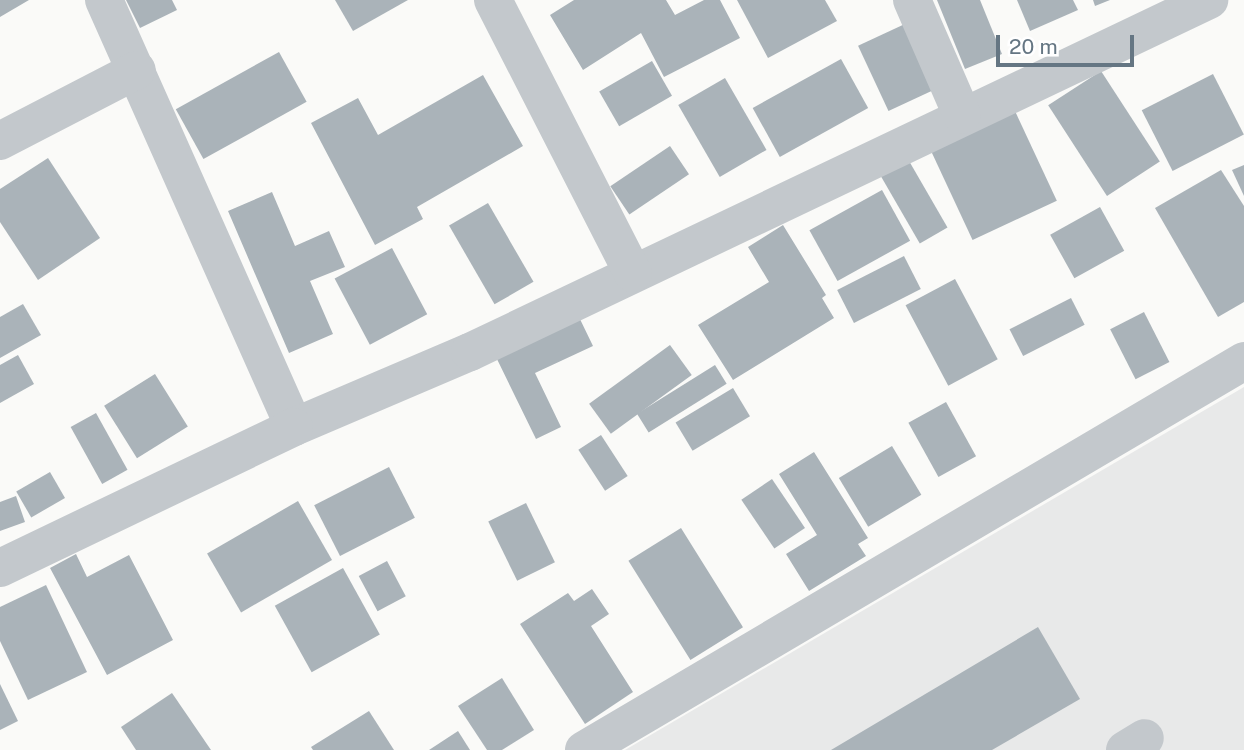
<!DOCTYPE html>
<html>
<head>
<meta charset="utf-8">
<style>
	body { margin:0 }
	#map { position:relative; width:1244px; height:750px; overflow:hidden; background:#fafaf8; font-family:"Public Sans",sans-serif }
	div>[style] { position:absolute }
	[style*='--x'] { left:calc(var(--x)*1px); top:calc(var(--y)*1px); width:calc(var(--w)*1px); rotate:calc(var(--a)*1deg) }
	.built>* { inset:0; background:#e8e9e9 }
	.building>* { inset:0; background:#aab3b9; transform-origin:0 0 }
	.minor>* { height:38px; margin:-19px; padding:0 19px; transform-origin:19px; border-radius:19px; background:#c3c8cc }
	span { translate:-50% -50%; white-space:nowrap; text-align:center; line-height:1.15; -webkit-text-stroke:7px #fff; paint-order:stroke }
	.scale { position:absolute; left:996px; top:35px; width:138px; height:32px; box-sizing:border-box; border:4px solid #657683; border-top:0; padding-left:9px; font-size:21px; line-height:24px; white-space:nowrap; color:#657683; -webkit-text-stroke:5px #fff; paint-order:stroke }
</style>
</head>
<body>
<div id="map">
	<div class="built">
		<i style="clip-path:polygon(1244px 387px,1244px 750px,625px 750px)"></i>
	</div>
	<div class="building">
		<i style="clip-path:polygon(0 0,29px 0,0 17px)"></i>
		<i style="clip-path:polygon(126px 0,172px 0,177px 10px,140px 28px)"></i>
		<i style="clip-path:polygon(335px 0,408px 0,353px 31px)"></i>
		<i style="clip-path:polygon(574px 0,666px 0,675px 15px,704px 0,720px 0,740px 38px,664px 77px,641px 33px,583px 70px,550px 15px)"></i>
		<i style="clip-path:polygon(737px 0,825px 0,837px 21px,768px 58px)"></i>
		<i style="clip-path:polygon(937px 0,980px 0,1002px 54px,965px 69px)"></i>
		<i style="clip-path:polygon(1017px 0,1073px 0,1078px 10px,1030px 31px)"></i>
		<i style="clip-path:polygon(1093px 0,1110px 0,1095px 6px)"></i>
		<i style="left:907px;top:23px;width:72px;height:54px;rotate:65deg"></i>
		<i style="left:279px;top:52px;width:57px;height:118px;rotate:61deg"></i>
		<i style="left:841px;top:59px;width:56px;height:101px;rotate:61deg"></i>
		<i style="left:652px;top:61px;width:40px;height:61px;rotate:60deg"></i>
		<i style="left:1101px;top:71px;width:108px;height:63px;rotate:57deg"></i>
		<i style="left:1213px;top:74px;width:68px;height:80px;rotate:63deg"></i>
		<i style="clip-path:polygon(483px 75px,523px 146px,417px 207px,423px 219px,375px 245px,311px 123px,358px 98px,378px 135px)"></i>
		<i style="left:725px;top:78px;width:83px;height:54px;rotate:60deg"></i>
		<i style="left:1015px;top:111px;width:99px;height:93px;rotate:65deg"></i>
		<i style="left:670px;top:146px;width:34px;height:72px;rotate:56deg"></i>
		<i style="left:905px;top:154px;width:85px;height:32px;rotate:60deg"></i>
		<i style="clip-path:polygon(48px 158px,100px 238px,38px 280px,0 222px,0 189px)"></i>
		<i style="clip-path:polygon(1244px 165px,1244px 196px,1232px 170px)"></i>
		<i style="clip-path:polygon(1221px 170px,1244px 206px,1244px 302px,1218px 317px,1155px 208px)"></i>
		<i style="left:882px;top:190px;width:58px;height:83px;rotate:61deg"></i>
		<i style="clip-path:polygon(272px 192px,295px 246px,329px 231px,345px 267px,310px 281px,333px 334px,289px 353px,228px 211px)"></i>
		<i style="left:488px;top:203px;width:91px;height:45px;rotate:60deg"></i>
		<i style="left:1100px;top:207px;width:50px;height:57px;rotate:61deg"></i>
		<i style="clip-path:polygon(783px 225px,826px 295px,822px 298px,834px 318px,733px 380px,698px 325px,769px 282px,748px 247px)"></i>
		<i style="left:392px;top:248px;width:75px;height:65px;rotate:62deg"></i>
		<i style="left:904px;top:256px;width:37px;height:75px;rotate:63deg"></i>
		<i style="left:955px;top:279px;width:91px;height:56px;rotate:62deg"></i>
		<i style="left:1071px;top:298px;width:30px;height:69px;rotate:63deg"></i>
		<i style="clip-path:polygon(23px 304px,41px 335px,0 358px,0 317px)"></i>
		<i style="left:1144px;top:312px;width:56px;height:38px;rotate:63deg"></i>
		<i style="clip-path:polygon(578px 315px,593px 346px,535px 373px,561px 427px,536px 439px,495px 355px)"></i>
		<i style="left:670px;top:345px;width:37px;height:100px;rotate:54deg"></i>
		<i style="clip-path:polygon(18px 355px,34px 384px,0 403px,0 365px)"></i>
		<i style="left:715px;top:365px;width:22px;height:92px;rotate:58deg"></i>
		<i style="left:155px;top:374px;width:62px;height:60px;rotate:58deg"></i>
		<i style="left:733px;top:388px;width:33px;height:67px;rotate:59deg"></i>
		<i style="left:946px;top:402px;width:62px;height:43px;rotate:61deg"></i>
		<i style="left:96px;top:413px;width:65px;height:29px;rotate:61deg"></i>
		<i style="left:601px;top:435px;width:49px;height:27px;rotate:57deg"></i>
		<i style="left:892px;top:446px;width:57px;height:62px;rotate:59deg"></i>
		<i style="clip-path:polygon(814px 452px,868px 538px,858px 544px,866px 556px,809px 591px,786px 554px,817px 535px,779px 474px)"></i>
		<i style="left:389px;top:467px;width:57px;height:84px;rotate:63deg"></i>
		<i style="left:50px;top:472px;width:30px;height:39px;rotate:60deg"></i>
		<i style="left:772px;top:479px;width:59px;height:37px;rotate:56deg"></i>
		<i style="clip-path:polygon(16px 496px,25px 522px,0 531px,0 502px)"></i>
		<i style="left:298px;top:501px;width:68px;height:105px;rotate:60deg"></i>
		<i style="left:526px;top:503px;width:66px;height:42px;rotate:64deg"></i>
		<i style="left:681px;top:528px;width:117px;height:62px;rotate:58deg"></i>
		<i style="clip-path:polygon(76px 554px,87px 577px,129px 555px,173px 640px,107px 675px,50px 568px)"></i>
		<i style="left:387px;top:561px;width:40px;height:32px;rotate:62deg"></i>
		<i style="left:343px;top:568px;width:76px;height:78px;rotate:61deg"></i>
		<i style="clip-path:polygon(46px 585px,87px 672px,28px 700px,0 641px,0 607px)"></i>
		<i style="clip-path:polygon(592px 589px,609px 614px,591px 626px,633px 692px,585px 724px,520px 624px,568px 593px,574px 601px)"></i>
		<i style="clip-path:polygon(1038px 627px,1080px 699px,992px 750px,831px 750px)"></i>
		<i style="clip-path:polygon(502px 678px,534px 730px,502px 750px,487px 750px,458px 706px)"></i>
		<i style="clip-path:polygon(0 684px,18px 721px,0 730px)"></i>
		<i style="clip-path:polygon(172px 693px,211px 750px,136px 750px,121px 727px)"></i>
		<i style="clip-path:polygon(369px 711px,394px 750px,313px 750px,311px 747px)"></i>
		<i style="clip-path:polygon(458px 731px,470px 750px,429px 750px)"></i>
	</div>
	<div class="minor">
		<i style="--x:104;--y:0;--w:467;--a:66"></i>
		<i style="--x:294;--y:427;--w:191;--a:-23.1"></i>
		<i style="--x:470;--y:352;--w:819;--a:-25.47"></i>
		<i style="--x:493;--y:0;--w:307;--a:62.9"></i>
		<i style="--x:912;--y:0;--w:125;--a:66.5"></i>
		<i style="--x:0;--y:141;--w:154;--a:-27.4"></i>
		<i style="--x:0;--y:568;--w:326;--a:-25.6"></i>
		<i style="--x:584;--y:750;--w:766;--a:-30.51"></i>
		<i style="--x:1125;--y:750;--w:23;--a:-31"></i>
	</div>
	<div class="scale">20 m</div>
</div>
</body>
</html>
